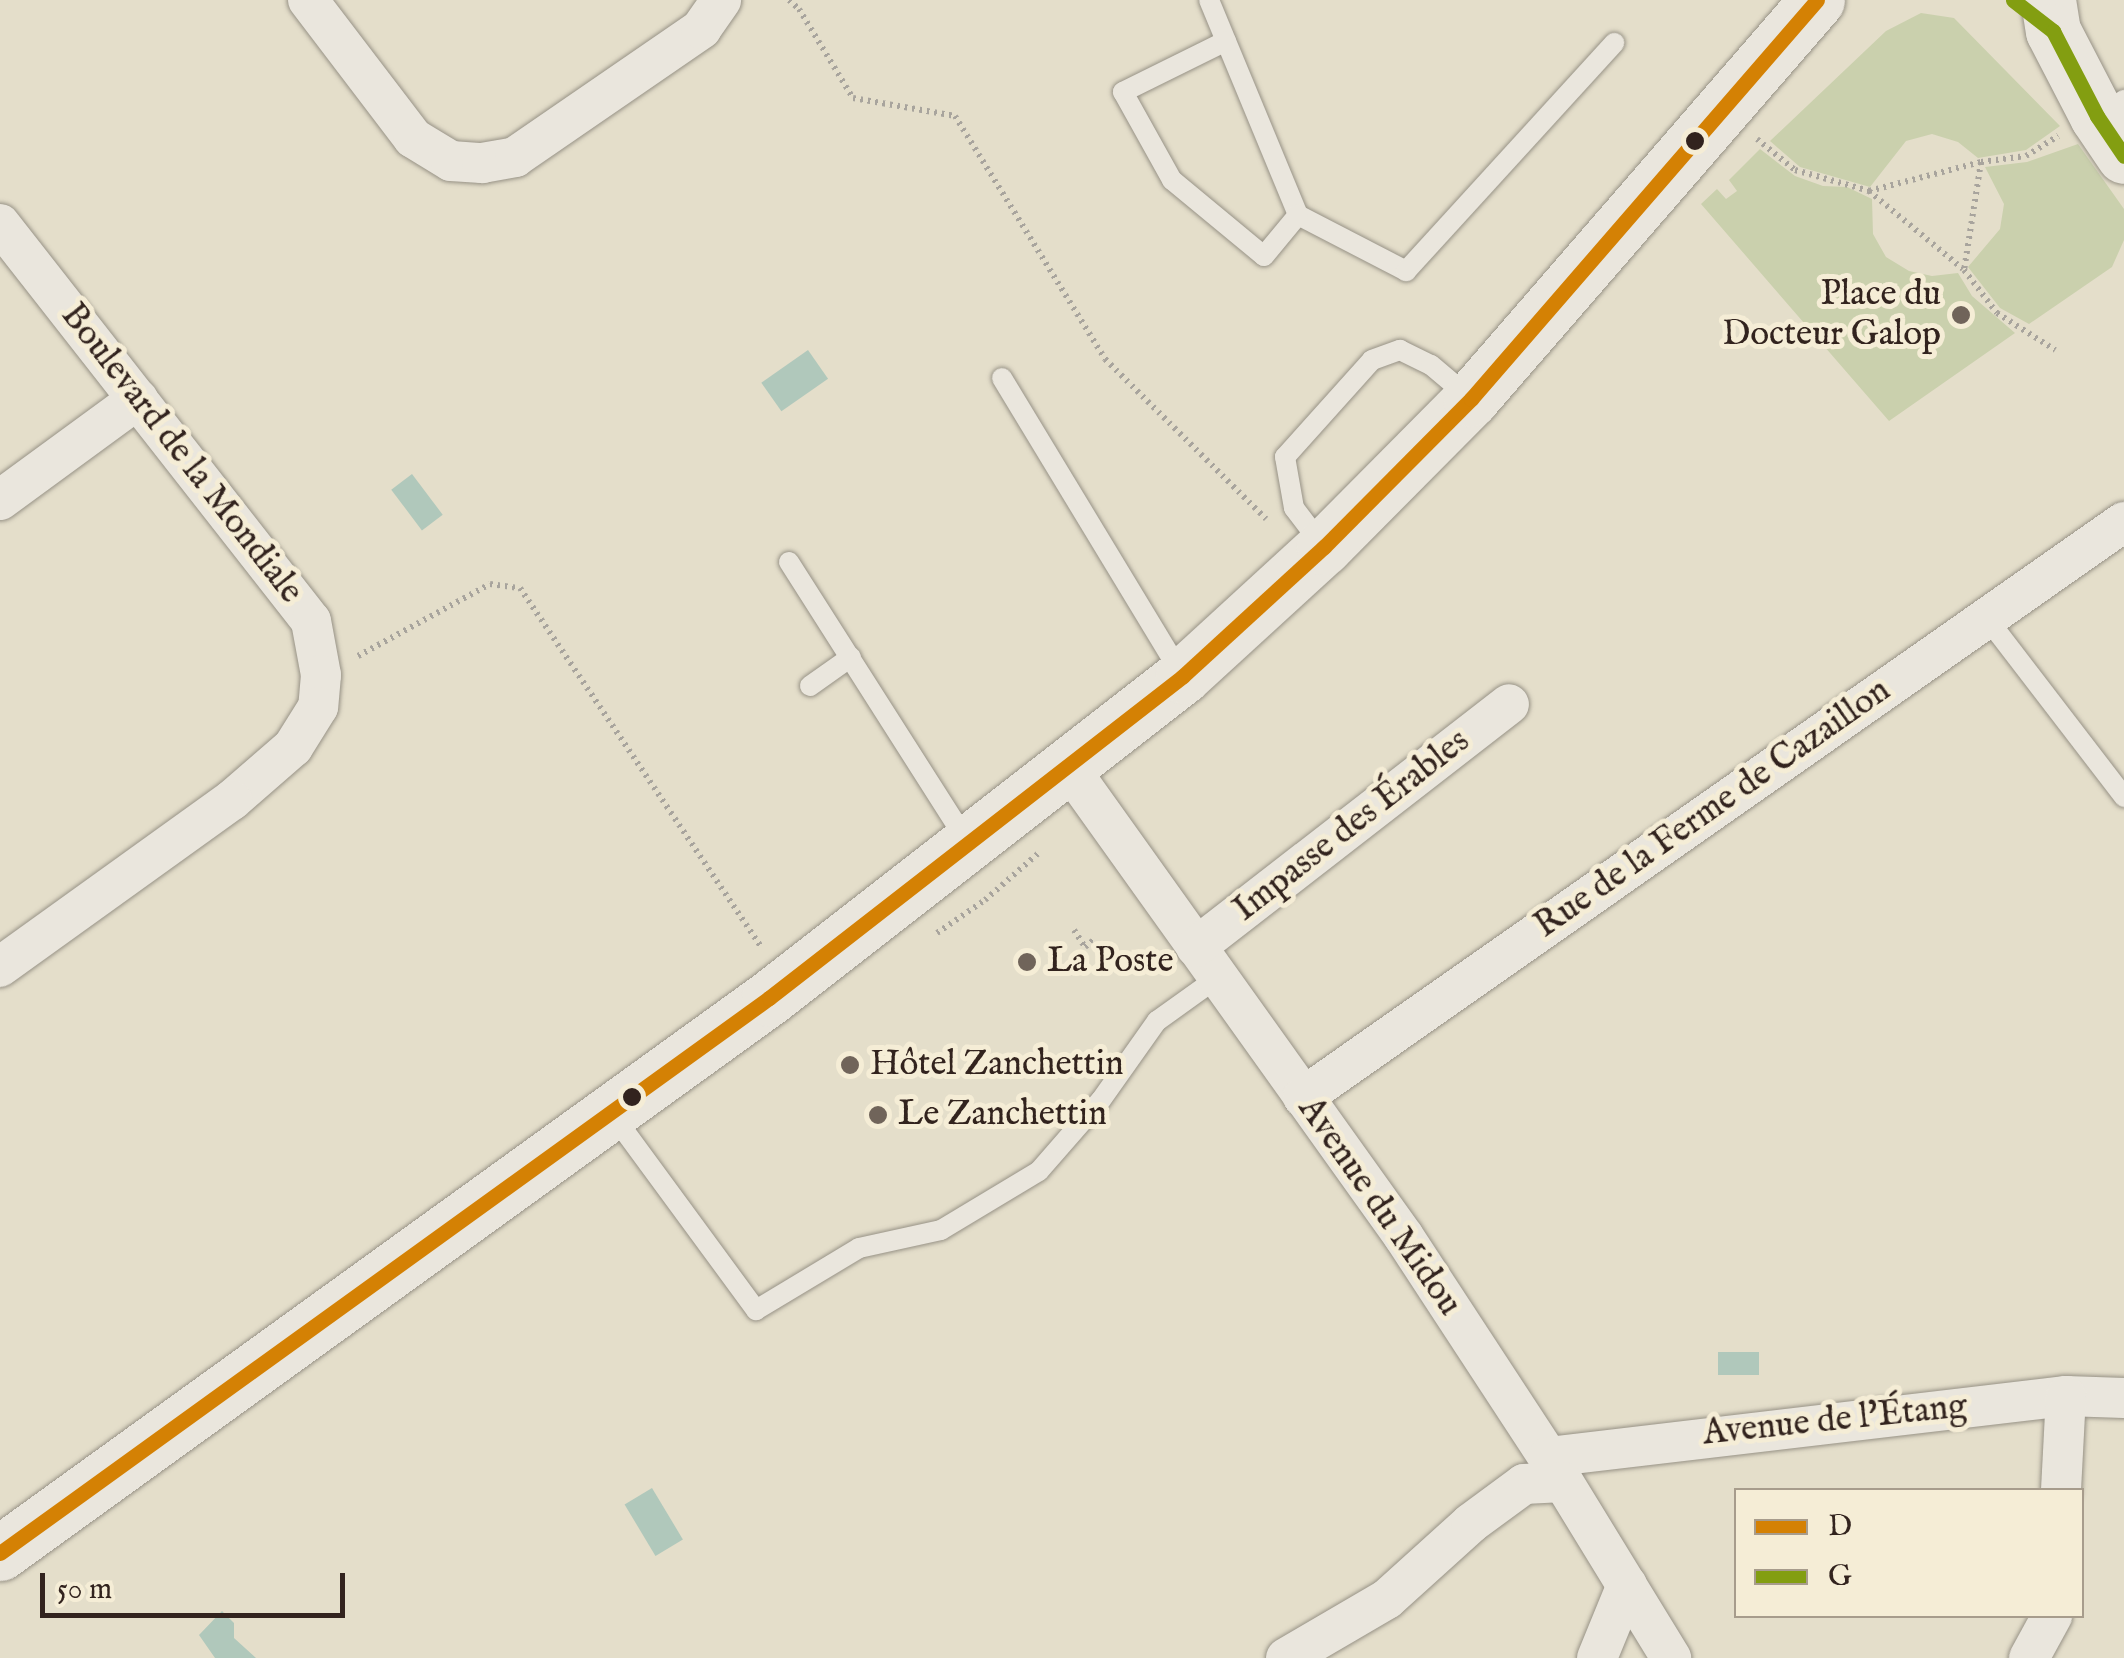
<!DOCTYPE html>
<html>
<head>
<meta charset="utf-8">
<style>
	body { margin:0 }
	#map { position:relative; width:2124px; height:1658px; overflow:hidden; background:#e4deca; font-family:"IM FELL English",serif }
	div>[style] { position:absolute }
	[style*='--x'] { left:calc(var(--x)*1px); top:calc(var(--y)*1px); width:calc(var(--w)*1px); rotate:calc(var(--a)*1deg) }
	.green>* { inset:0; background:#cad0ad }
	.water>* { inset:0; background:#b0c8bb; transform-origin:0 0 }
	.path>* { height:6px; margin-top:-3px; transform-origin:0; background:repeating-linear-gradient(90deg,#a8a49d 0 2.5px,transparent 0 7.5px) }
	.roads { filter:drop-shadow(0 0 2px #979286) drop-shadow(0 0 2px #979286) }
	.lane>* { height:20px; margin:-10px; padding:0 10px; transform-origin:10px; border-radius:10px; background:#eae6dd }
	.street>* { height:40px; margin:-20px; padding:0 20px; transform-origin:20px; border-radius:20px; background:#eae6dd }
	.secondary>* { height:55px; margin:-27.5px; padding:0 27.5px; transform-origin:27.5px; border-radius:27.5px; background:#eae6dd }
	.bus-1>* { height:15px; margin:-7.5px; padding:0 7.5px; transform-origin:7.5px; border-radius:7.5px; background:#d48104 }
	.bus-2>* { height:15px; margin:-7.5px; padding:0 7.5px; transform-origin:7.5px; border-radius:7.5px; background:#839e11 }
	.dots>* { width:28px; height:28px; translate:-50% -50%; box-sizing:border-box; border:5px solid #f5edd6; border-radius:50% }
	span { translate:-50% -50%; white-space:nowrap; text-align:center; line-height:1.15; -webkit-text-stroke:10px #f5edd6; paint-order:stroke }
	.poi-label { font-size:35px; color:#32231e }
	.right { translate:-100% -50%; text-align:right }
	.left { translate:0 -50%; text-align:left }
	.street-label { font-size:35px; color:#32231e }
	.legend { position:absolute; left:1734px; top:1488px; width:350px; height:130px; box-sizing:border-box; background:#f5edd6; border:2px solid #a79c8c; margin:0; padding:12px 18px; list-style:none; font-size:30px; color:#32231e }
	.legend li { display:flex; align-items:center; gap:20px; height:50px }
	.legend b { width:50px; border:2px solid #a79c8c }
	.scale { position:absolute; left:40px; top:1573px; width:305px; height:45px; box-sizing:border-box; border:5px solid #32231e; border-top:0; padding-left:12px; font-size:30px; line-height:35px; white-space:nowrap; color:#32231e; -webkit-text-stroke:8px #f5edd6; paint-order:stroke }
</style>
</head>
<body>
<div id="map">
	<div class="green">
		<i style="clip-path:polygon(1921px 13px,1954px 18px,2060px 126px,2026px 150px,1978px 158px,1958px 142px,1932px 134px,1906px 141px,1870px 187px,1800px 167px,1770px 141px,1886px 31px)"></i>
		<i style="clip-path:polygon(2078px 144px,2124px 209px,2124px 240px,2112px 267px,2029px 324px,2000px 308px,1968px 267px,2000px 229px,2004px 204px,1985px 167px,2027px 162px)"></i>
		<i style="clip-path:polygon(1760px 149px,1795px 176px,1823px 186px,1847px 187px,1872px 199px,1873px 234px,1886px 257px,1909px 271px,1932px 276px,1958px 273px,1972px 296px,2015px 333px,1889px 421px,1701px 204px,1717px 189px,1726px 199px,1737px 191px,1729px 180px)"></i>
	</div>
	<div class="water">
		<i style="left:808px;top:350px;width:35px;height:57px;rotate:55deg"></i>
		<i style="left:412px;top:474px;width:51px;height:26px;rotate:53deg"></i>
		<i style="left:1759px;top:1352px;width:23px;height:41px;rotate:90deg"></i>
		<i style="left:652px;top:1488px;width:60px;height:32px;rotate:59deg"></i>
		<i style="clip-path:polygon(222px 1611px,234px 1623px,234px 1638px,256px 1658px,215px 1658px,199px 1635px)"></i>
	</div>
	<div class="path">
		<i style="--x:789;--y:0;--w:13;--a:42"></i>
		<i style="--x:799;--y:9;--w:104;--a:58.8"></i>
		<i style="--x:853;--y:98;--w:104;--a:10"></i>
		<i style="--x:955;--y:116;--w:286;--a:58.3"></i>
		<i style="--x:1105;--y:359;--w:227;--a:44.8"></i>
		<i style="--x:1757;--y:139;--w:49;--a:39.2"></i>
		<i style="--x:1795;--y:170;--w:77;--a:15.8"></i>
		<i style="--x:1869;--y:191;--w:116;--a:-14.5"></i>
		<i style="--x:1981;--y:162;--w:45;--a:-7.6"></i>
		<i style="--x:2026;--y:156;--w:38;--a:-32"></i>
		<i style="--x:1981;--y:162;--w:109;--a:98.9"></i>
		<i style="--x:1964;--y:270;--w:54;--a:52.5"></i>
		<i style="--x:1997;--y:313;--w:69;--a:32.5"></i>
		<i style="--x:1869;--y:191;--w:122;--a:39.7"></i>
		<i style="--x:358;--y:656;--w:150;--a:-28.6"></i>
		<i style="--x:490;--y:584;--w:30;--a:8"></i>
		<i style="--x:520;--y:588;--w:432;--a:56.1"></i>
		<i style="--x:1074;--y:930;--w:20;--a:57"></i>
		<i style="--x:1085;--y:947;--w:13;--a:-39"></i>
		<i style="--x:937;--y:933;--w:58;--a:-34.5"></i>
		<i style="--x:985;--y:900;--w:74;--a:-41.2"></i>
	</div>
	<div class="roads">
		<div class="lane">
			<i style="--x:1209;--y:0;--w:233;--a:67.5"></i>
			<i style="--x:1298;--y:215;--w:122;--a:27.4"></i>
			<i style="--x:1406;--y:271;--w:309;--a:-47.6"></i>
			<i style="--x:1226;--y:41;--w:115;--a:153.7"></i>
			<i style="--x:1123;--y:92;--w:101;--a:60.9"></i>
			<i style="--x:1172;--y:180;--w:119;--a:39.6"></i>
			<i style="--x:1264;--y:256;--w:53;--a:-50.3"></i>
			<i style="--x:2121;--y:102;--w:4;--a:-34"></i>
			<i style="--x:1002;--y:378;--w:347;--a:58.8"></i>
			<i style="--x:1323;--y:546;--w:48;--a:-127.3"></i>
			<i style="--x:1294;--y:508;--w:52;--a:-100"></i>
			<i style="--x:1285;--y:457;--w:130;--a:-48.1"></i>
			<i style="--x:1372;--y:360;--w:30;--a:-20"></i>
			<i style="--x:1400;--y:350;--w:34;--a:26"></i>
			<i style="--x:1431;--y:365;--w:51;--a:40.2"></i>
			<i style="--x:789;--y:562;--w:330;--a:57.5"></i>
			<i style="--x:1986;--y:617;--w:227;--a:52.5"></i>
			<i style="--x:810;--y:686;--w:50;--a:-35.3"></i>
			<i style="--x:617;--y:1114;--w:21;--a:65"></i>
			<i style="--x:626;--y:1133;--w:220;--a:53.7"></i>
			<i style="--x:756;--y:1310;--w:120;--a:-31"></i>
			<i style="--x:859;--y:1248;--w:84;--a:-12.4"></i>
			<i style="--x:941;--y:1230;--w:114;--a:-31"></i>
			<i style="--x:1039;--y:1171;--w:94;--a:-48.9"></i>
			<i style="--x:1101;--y:1100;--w:97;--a:-54.7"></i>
			<i style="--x:1157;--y:1021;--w:74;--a:-35.6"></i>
		</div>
		<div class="street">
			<i style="--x:308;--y:0;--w:173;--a:52.7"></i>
			<i style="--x:413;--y:138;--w:44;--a:31.2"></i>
			<i style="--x:451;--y:161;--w:31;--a:4"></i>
			<i style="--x:482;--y:163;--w:34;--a:-10"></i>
			<i style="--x:515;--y:157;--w:226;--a:-34.5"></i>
			<i style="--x:701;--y:29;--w:35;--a:-55"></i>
			<i style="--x:0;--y:224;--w:504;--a:51.93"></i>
			<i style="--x:311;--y:621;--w:55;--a:79.5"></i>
			<i style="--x:321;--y:675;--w:32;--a:95"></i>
			<i style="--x:318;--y:707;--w:47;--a:122"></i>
			<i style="--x:293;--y:747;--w:81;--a:139"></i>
			<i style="--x:232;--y:800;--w:286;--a:144.3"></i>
			<i style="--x:0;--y:500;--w:171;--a:-36.2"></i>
			<i style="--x:1069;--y:768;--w:576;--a:54.46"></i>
			<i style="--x:1404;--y:1237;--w:263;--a:56.8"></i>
			<i style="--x:1548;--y:1457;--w:236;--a:58.5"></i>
			<i style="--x:1196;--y:947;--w:396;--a:-37.8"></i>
			<i style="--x:1303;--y:1097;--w:1002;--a:-35.01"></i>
			<i style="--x:1548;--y:1457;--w:522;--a:-6.72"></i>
			<i style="--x:2066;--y:1396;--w:58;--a:2"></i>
			<i style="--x:2061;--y:1490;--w:94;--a:-87"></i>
			<i style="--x:1286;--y:1658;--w:117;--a:-30.3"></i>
			<i style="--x:1387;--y:1599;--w:113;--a:-42.1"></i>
			<i style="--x:1471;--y:1523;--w:66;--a:-36.3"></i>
			<i style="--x:1524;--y:1484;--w:39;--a:-3"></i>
			<i style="--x:1597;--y:1658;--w:79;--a:-67.7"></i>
			<i style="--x:2029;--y:1658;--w:48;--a:-61.3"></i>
		</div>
		<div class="secondary">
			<i style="--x:2048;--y:0;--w:31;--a:81"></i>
			<i style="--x:2053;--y:31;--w:96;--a:62.6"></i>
			<i style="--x:2097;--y:116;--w:48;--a:56"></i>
			<i style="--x:0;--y:1553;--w:948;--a:-35.82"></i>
			<i style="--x:769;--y:998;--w:524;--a:-37.87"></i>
			<i style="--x:1183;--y:676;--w:191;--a:-42.5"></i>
			<i style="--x:1324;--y:547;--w:209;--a:-45.2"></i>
			<i style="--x:1471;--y:399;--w:528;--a:-49.07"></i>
		</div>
	</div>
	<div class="bus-1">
		<i style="--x:0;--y:1553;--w:948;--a:-35.82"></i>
		<i style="--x:769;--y:998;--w:524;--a:-37.87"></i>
		<i style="--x:1183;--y:676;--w:191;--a:-42.5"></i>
		<i style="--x:1324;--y:547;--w:209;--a:-45.2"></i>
		<i style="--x:1471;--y:399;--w:528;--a:-49.07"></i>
	</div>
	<div class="bus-2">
		<i style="--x:2013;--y:0;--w:51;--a:37.8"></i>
		<i style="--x:2053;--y:31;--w:96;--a:62.6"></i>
		<i style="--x:2097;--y:116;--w:48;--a:56"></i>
	</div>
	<div class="dots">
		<i style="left:1695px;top:141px;background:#32231e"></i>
		<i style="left:1961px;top:315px;background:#70645a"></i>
		<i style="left:1027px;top:962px;background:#70645a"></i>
		<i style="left:850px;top:1065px;background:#70645a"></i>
		<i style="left:632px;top:1097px;background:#32231e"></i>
		<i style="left:878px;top:1115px;background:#70645a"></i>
	</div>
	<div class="poi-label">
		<span class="right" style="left:1941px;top:315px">Place du<br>Docteur Galop</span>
		<span class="left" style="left:1047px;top:962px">La Poste</span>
		<span class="left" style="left:870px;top:1065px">Hôtel Zanchettin</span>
		<span class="left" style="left:898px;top:1115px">Le Zanchettin</span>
	</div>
	<div class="street-label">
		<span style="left:181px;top:454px;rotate:52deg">Boulevard de la Mondiale</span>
		<span style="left:1713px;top:809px;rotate:-35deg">Rue de la Ferme de Cazaillon</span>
		<span style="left:1352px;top:826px;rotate:-38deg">Impasse des Érables</span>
		<span style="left:1379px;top:1207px;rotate:55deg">Avenue du Midou</span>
		<span style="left:1835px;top:1421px;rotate:-6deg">Avenue de l'Étang</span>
	</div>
	<ul class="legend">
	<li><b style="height:12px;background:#d48104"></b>D</li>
	<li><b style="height:12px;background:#839e11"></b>G</li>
	</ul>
	<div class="scale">50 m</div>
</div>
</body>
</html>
